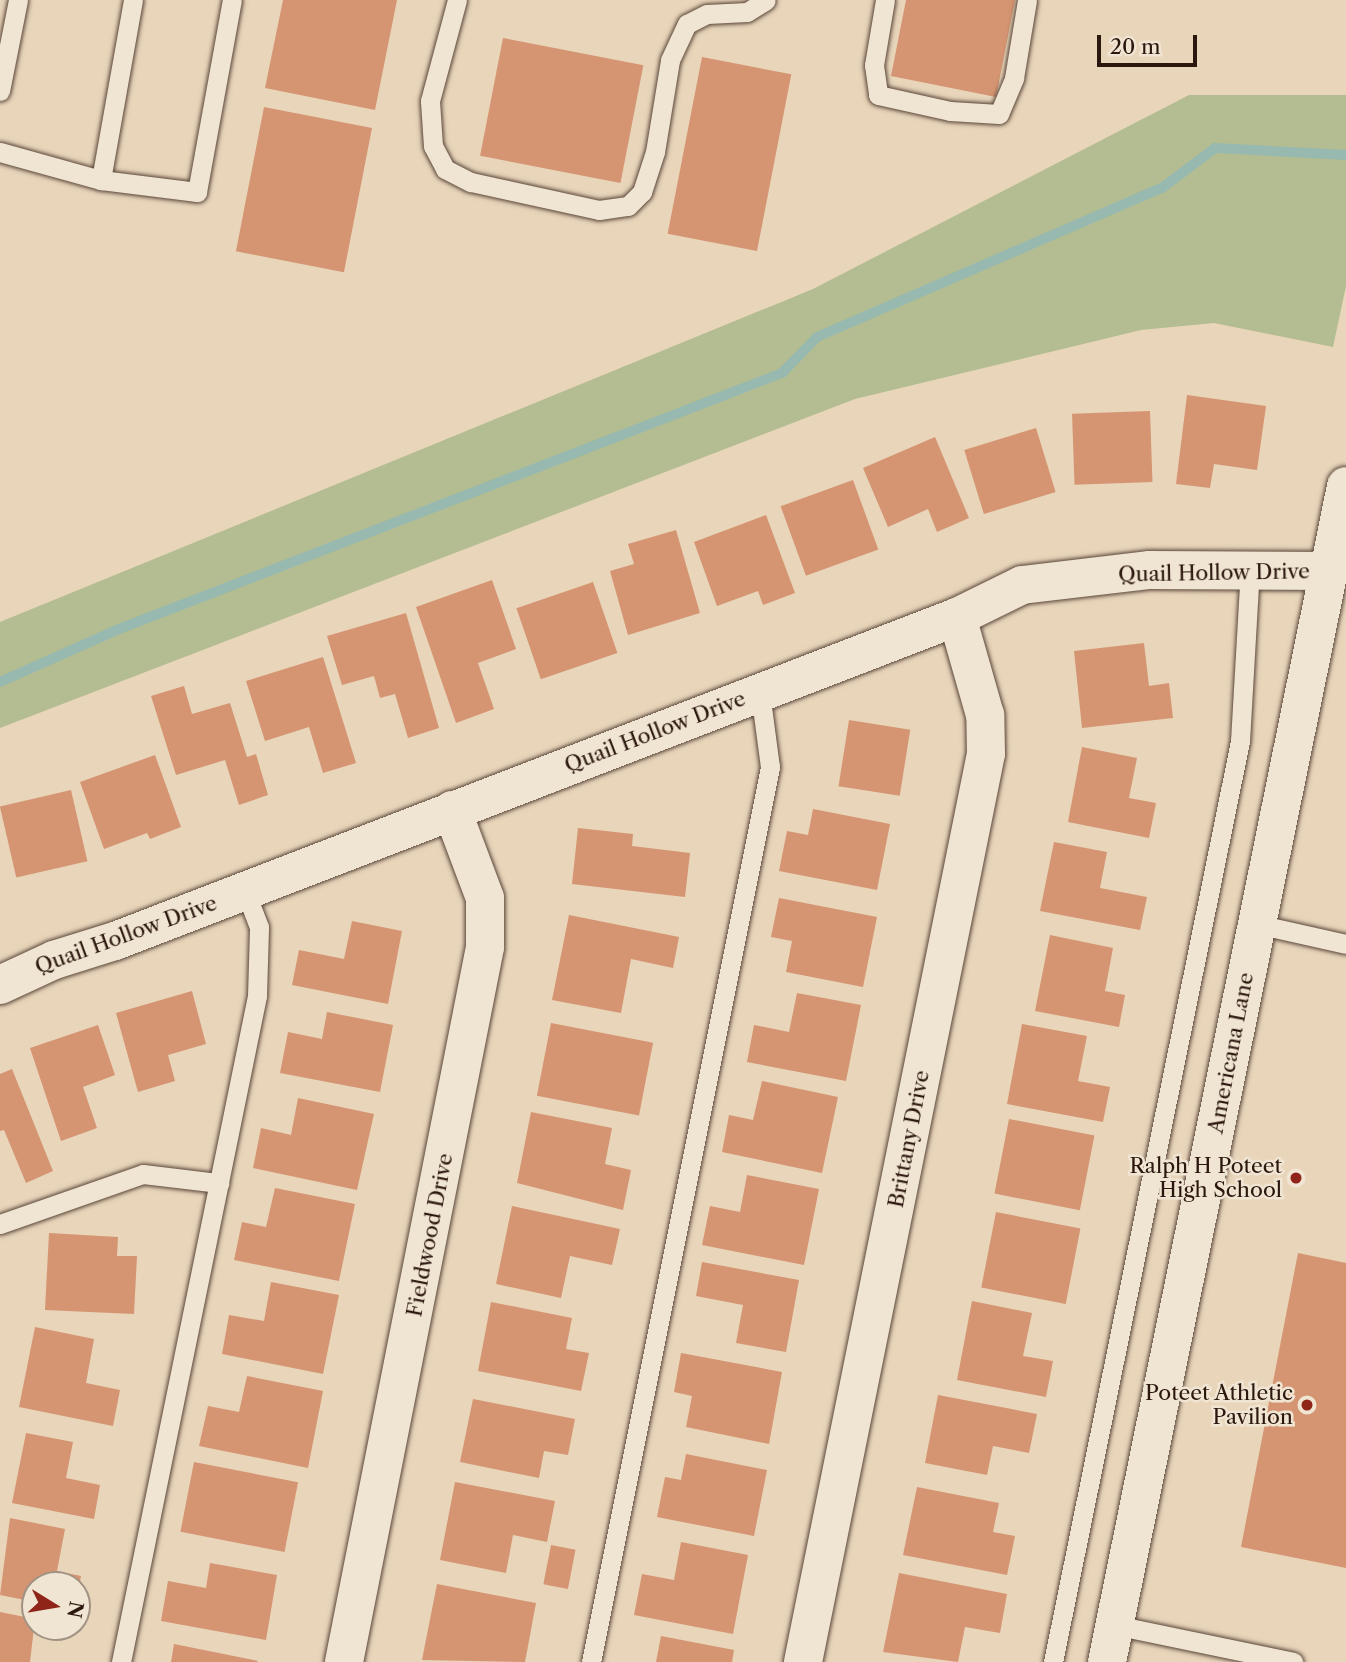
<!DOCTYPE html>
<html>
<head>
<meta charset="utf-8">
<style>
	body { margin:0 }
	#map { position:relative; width:1346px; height:1662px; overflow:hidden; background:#e8d5ba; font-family:"Libre Caslon Text",serif }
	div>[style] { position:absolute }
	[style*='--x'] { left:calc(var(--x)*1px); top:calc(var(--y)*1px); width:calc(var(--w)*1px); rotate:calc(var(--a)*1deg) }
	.green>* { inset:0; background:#b4bd91 }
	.stream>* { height:10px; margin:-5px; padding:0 5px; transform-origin:5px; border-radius:5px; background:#97b9af }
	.building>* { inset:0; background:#d59572; transform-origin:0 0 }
	.roads { filter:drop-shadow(0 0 2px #5a4639) drop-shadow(0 0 2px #5a4639) }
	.service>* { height:19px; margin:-9.5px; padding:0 9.5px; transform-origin:9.5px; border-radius:9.5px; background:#f0e4d2 }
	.minor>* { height:38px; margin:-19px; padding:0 19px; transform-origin:19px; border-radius:19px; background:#f0e4d2 }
	.tertiary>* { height:38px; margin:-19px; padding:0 19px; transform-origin:19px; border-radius:19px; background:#f0e4d2 }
	.dots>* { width:19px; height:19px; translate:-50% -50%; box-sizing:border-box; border:4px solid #f0e4d2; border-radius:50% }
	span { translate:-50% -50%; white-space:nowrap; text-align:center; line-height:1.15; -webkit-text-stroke:5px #f0e4d2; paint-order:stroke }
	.street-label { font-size:21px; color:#2b170e }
	.poi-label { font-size:21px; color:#2b170e }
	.right { translate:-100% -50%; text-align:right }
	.north { position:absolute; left:21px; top:1571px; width:70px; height:70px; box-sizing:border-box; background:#f0e4d2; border:2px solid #a19284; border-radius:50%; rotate:101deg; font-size:19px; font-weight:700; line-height:28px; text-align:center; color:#2b170e }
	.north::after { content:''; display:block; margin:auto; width:24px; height:32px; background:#8f2418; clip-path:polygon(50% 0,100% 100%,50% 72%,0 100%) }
	.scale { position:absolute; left:1097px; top:35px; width:100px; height:32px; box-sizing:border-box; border:4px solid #2b170e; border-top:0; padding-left:9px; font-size:21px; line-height:24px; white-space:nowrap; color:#2b170e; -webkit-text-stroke:5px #f0e4d2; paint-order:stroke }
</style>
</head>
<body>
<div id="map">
	<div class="green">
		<i style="clip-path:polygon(1189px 95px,1346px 95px,1346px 286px,1333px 347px,1214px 323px,1141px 330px,855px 399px,0 728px,0 622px,813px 289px)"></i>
	</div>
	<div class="stream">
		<i style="--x:0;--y:682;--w:130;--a:-24"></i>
		<i style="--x:119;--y:629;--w:711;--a:-21.11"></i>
		<i style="--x:782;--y:373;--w:50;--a:-45.8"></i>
		<i style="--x:817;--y:337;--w:376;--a:-23.4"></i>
		<i style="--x:1162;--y:188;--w:66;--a:-37"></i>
		<i style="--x:1215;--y:148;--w:131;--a:3.1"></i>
	</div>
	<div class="building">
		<i style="clip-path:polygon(283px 0,397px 0,375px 110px,265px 88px)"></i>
		<i style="clip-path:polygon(906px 0,1015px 0,996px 97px,891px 76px)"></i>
		<i style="left:503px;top:38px;width:143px;height:120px;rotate:11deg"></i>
		<i style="left:702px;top:57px;width:91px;height:180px;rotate:11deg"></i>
		<i style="left:264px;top:107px;width:110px;height:147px;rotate:11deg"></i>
		<i style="clip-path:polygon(1187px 395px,1266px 406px,1257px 470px,1214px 464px,1210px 488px,1176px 484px)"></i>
		<i style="left:1150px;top:411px;width:71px;height:78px;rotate:88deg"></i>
		<i style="left:1036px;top:428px;width:67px;height:75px;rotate:73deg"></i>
		<i style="clip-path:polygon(935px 437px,969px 518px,937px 532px,928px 509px,888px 527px,863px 468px)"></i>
		<i style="left:853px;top:480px;width:74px;height:77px;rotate:70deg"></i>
		<i style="clip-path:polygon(766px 515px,795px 593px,763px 605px,758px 591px,717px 606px,694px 542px)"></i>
		<i style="clip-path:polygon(676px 530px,700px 613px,628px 635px,610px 571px,634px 564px,628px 544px)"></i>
		<i style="clip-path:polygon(492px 580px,516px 649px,478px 663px,494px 709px,456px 723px,416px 607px)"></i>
		<i style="left:593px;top:582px;width:75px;height:81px;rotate:71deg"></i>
		<i style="clip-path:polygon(406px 613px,439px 728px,408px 738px,395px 694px,380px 698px,374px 676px,342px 685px,327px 636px)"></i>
		<i style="clip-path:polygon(1144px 643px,1149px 686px,1169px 683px,1173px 718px,1082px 728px,1074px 651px)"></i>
		<i style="clip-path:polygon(323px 657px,356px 763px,323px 773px,309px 727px,265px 741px,246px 681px)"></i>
		<i style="clip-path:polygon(184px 686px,192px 714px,230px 703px,247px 757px,256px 754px,268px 795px,239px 805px,225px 760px,176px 775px,151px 696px)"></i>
		<i style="left:849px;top:720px;width:62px;height:67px;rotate:9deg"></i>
		<i style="clip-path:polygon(1082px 747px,1137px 758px,1129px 798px,1156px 803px,1149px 838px,1068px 822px)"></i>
		<i style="clip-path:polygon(155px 755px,181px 827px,150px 839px,147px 833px,104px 849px,80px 782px)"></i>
		<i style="left:71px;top:790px;width:73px;height:73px;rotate:77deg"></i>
		<i style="clip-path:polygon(813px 809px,890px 824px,877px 890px,779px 871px,787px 831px,808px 835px)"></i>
		<i style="clip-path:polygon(578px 828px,633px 834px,632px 846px,690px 853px,685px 897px,572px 884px)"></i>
		<i style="clip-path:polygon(1054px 842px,1107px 852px,1100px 888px,1147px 897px,1140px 930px,1040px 911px)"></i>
		<i style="clip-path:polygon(779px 898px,877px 917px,863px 987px,786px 972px,792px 941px,771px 937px)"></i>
		<i style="clip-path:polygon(569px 915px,679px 937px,673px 968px,631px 959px,621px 1013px,552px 1000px)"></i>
		<i style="clip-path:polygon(352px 921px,402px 931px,388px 1004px,292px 985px,299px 950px,344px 959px)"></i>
		<i style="clip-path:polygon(1050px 935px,1113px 948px,1105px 991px,1125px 995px,1119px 1027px,1035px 1011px)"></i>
		<i style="clip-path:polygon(192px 991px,206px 1044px,168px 1055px,175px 1081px,138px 1092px,116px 1013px)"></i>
		<i style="clip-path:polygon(797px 993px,861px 1005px,846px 1081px,747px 1062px,754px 1025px,789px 1032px)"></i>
		<i style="clip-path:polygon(327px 1012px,393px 1025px,380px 1092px,280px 1073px,288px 1032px,322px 1039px)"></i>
		<i style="left:551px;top:1023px;width:104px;height:74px;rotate:11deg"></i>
		<i style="clip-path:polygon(1022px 1024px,1087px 1036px,1078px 1081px,1110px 1087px,1103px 1122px,1007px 1104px)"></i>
		<i style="clip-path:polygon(98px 1025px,115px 1075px,83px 1087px,97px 1128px,61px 1141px,30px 1048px)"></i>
		<i style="clip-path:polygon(12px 1069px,53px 1171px,26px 1183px,4px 1130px,0 1131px,0 1074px)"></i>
		<i style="clip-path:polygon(762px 1081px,838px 1097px,822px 1173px,722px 1152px,729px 1115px,753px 1120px)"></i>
		<i style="clip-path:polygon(298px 1098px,374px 1114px,357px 1190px,253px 1168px,261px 1128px,291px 1135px)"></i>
		<i style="clip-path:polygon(531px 1112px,612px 1128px,605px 1164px,631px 1170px,623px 1210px,517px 1183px)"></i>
		<i style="left:1009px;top:1119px;width:87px;height:76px;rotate:11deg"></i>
		<i style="clip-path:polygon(747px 1175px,819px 1189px,804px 1265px,702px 1245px,710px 1206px,740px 1212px)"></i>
		<i style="clip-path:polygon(275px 1188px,355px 1204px,339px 1281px,234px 1260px,242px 1222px,266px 1227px)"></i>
		<i style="clip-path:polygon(512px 1206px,620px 1229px,612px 1265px,570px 1256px,561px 1298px,496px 1284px)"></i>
		<i style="left:996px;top:1212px;width:86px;height:77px;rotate:11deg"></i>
		<i style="clip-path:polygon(49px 1233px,118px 1237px,117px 1256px,137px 1256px,134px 1314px,45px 1310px)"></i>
		<i style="clip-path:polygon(1298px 1253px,1346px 1263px,1346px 1568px,1241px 1547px)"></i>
		<i style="clip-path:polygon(702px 1262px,799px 1280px,786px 1352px,736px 1343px,743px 1305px,696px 1296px)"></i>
		<i style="clip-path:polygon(271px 1282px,339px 1295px,323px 1374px,222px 1354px,229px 1315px,264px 1321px)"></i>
		<i style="clip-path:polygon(972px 1301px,1032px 1313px,1023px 1356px,1053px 1361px,1046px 1397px,957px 1380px)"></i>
		<i style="clip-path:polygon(491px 1302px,572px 1318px,566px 1349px,589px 1353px,581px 1391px,478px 1371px)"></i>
		<i style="clip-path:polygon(35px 1327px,94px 1339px,86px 1383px,120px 1390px,113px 1426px,19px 1407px)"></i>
		<i style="clip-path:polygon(681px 1353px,782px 1372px,769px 1444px,686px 1427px,692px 1396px,674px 1392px)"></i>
		<i style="clip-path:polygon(247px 1376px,323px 1391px,308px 1468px,199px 1446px,208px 1406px,239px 1412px)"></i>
		<i style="clip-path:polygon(938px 1395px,1037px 1414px,1029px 1453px,993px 1446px,987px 1475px,925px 1463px)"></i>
		<i style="clip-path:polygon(473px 1399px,575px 1419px,568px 1455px,544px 1451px,539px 1478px,460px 1462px)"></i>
		<i style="clip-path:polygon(26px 1433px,73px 1442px,66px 1478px,100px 1485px,94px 1519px,12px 1503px)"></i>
		<i style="clip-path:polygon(686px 1454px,767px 1470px,754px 1536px,657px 1517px,665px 1477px,681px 1480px)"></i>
		<i style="left:194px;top:1462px;width:106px;height:71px;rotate:11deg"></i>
		<i style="clip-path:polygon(455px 1482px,555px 1501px,547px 1542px,513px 1535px,506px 1573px,440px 1560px)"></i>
		<i style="clip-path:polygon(917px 1487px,999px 1503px,993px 1532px,1015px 1536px,1007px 1575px,903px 1555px)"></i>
		<i style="clip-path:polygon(10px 1518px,65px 1529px,57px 1571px,81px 1576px,78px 1592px,77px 1585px,35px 1585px,35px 1602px,0 1595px)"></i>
		<i style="clip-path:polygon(681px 1542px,748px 1555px,733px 1634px,634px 1615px,642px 1574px,674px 1580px)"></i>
		<i style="left:551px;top:1545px;width:25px;height:40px;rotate:11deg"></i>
		<i style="clip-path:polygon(210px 1563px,277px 1575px,266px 1640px,161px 1621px,168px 1581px,206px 1588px)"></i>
		<i style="clip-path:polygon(899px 1573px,1007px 1594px,1000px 1633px,965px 1627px,958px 1662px,883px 1652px)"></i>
		<i style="clip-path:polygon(437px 1584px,536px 1603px,525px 1662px,422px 1660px)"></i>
		<i style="clip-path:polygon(0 1612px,35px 1619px,30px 1662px,0 1662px)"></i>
		<i style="clip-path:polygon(661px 1636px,734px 1650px,732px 1662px,656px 1662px)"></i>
		<i style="clip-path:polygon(174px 1644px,258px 1661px,257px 1662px,171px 1662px)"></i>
	</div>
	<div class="roads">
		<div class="service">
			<i style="--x:133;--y:0;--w:183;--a:100.1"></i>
			<i style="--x:101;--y:180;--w:97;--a:7.1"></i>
			<i style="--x:197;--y:192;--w:195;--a:-79.7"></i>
			<i style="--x:457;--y:0;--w:105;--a:105"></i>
			<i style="--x:430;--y:101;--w:45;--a:86.2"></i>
			<i style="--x:433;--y:146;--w:26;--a:62"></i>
			<i style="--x:445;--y:169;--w:29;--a:27"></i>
			<i style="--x:471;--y:182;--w:131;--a:12.3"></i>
			<i style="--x:599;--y:210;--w:29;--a:-8"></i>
			<i style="--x:628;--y:206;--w:20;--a:-45"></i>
			<i style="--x:642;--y:192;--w:42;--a:-72"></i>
			<i style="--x:655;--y:152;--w:93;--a:-80.7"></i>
			<i style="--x:670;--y:60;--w:40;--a:-65"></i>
			<i style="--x:687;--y:24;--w:22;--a:-27"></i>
			<i style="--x:707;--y:14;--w:40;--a:-2.9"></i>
			<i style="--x:747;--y:12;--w:22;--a:-32"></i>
			<i style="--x:885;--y:0;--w:66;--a:99.6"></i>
			<i style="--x:874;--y:65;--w:30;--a:82"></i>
			<i style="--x:878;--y:95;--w:74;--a:12.5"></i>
			<i style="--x:950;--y:111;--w:49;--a:3.5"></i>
			<i style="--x:999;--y:114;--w:39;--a:-67"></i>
			<i style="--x:1014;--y:78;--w:79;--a:-80.5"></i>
			<i style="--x:0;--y:91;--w:93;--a:-78.8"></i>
			<i style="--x:0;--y:152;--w:105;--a:15.5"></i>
			<i style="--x:1257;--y:924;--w:91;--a:12.7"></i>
			<i style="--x:0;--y:1224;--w:151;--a:-19.3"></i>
			<i style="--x:143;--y:1174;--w:77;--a:6.8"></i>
			<i style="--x:1115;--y:1625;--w:182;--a:11.7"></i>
			<i style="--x:121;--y:1662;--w:680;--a:-78.46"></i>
			<i style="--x:257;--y:996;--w:69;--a:-88.3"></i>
			<i style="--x:259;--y:927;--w:39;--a:-111"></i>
			<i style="--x:591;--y:1662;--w:913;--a:-78.69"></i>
			<i style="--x:770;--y:767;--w:76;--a:-97.6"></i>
			<i style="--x:1053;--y:1662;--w:940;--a:-78.52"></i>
			<i style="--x:1240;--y:741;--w:171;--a:-86.7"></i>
		</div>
		<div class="minor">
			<i style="--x:0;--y:985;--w:60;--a:-24.8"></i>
			<i style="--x:54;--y:960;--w:64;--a:-17.3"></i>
			<i style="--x:115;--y:941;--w:902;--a:-21.05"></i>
			<i style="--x:957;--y:617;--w:72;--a:-26.2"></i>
			<i style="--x:1022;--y:585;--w:129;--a:-6.7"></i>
			<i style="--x:1150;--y:570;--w:179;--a:0.3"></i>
			<i style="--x:344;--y:1662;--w:729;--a:-78.84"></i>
			<i style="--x:485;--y:947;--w:49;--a:-90"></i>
			<i style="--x:485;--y:898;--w:94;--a:-110.6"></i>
			<i style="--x:803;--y:1662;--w:926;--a:-78.61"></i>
			<i style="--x:986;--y:754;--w:39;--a:-91"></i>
			<i style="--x:985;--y:715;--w:102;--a:-105.9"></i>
		</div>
		<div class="tertiary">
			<i style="--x:1107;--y:1662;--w:1200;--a:-78.51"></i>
		</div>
	</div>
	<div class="dots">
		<i style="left:1296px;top:1178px;background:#8f2418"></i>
		<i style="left:1307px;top:1405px;background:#8f2418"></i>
	</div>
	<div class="street-label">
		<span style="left:1214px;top:573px;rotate:-1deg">Quail Hollow Drive</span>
		<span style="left:655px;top:732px;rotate:-21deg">Quail Hollow Drive</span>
		<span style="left:126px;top:935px;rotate:-20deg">Quail Hollow Drive</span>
		<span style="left:1231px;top:1053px;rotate:-79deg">Americana Lane</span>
		<span style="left:909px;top:1139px;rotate:-79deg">Brittany Drive</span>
		<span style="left:430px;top:1235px;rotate:-79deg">Fieldwood Drive</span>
	</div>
	<div class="poi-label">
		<span class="right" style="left:1282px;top:1178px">Ralph H Poteet<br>High School</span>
		<span class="right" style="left:1293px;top:1405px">Poteet Athletic<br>Pavilion</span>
	</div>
	<div class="north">N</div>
	<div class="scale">20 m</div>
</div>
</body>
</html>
